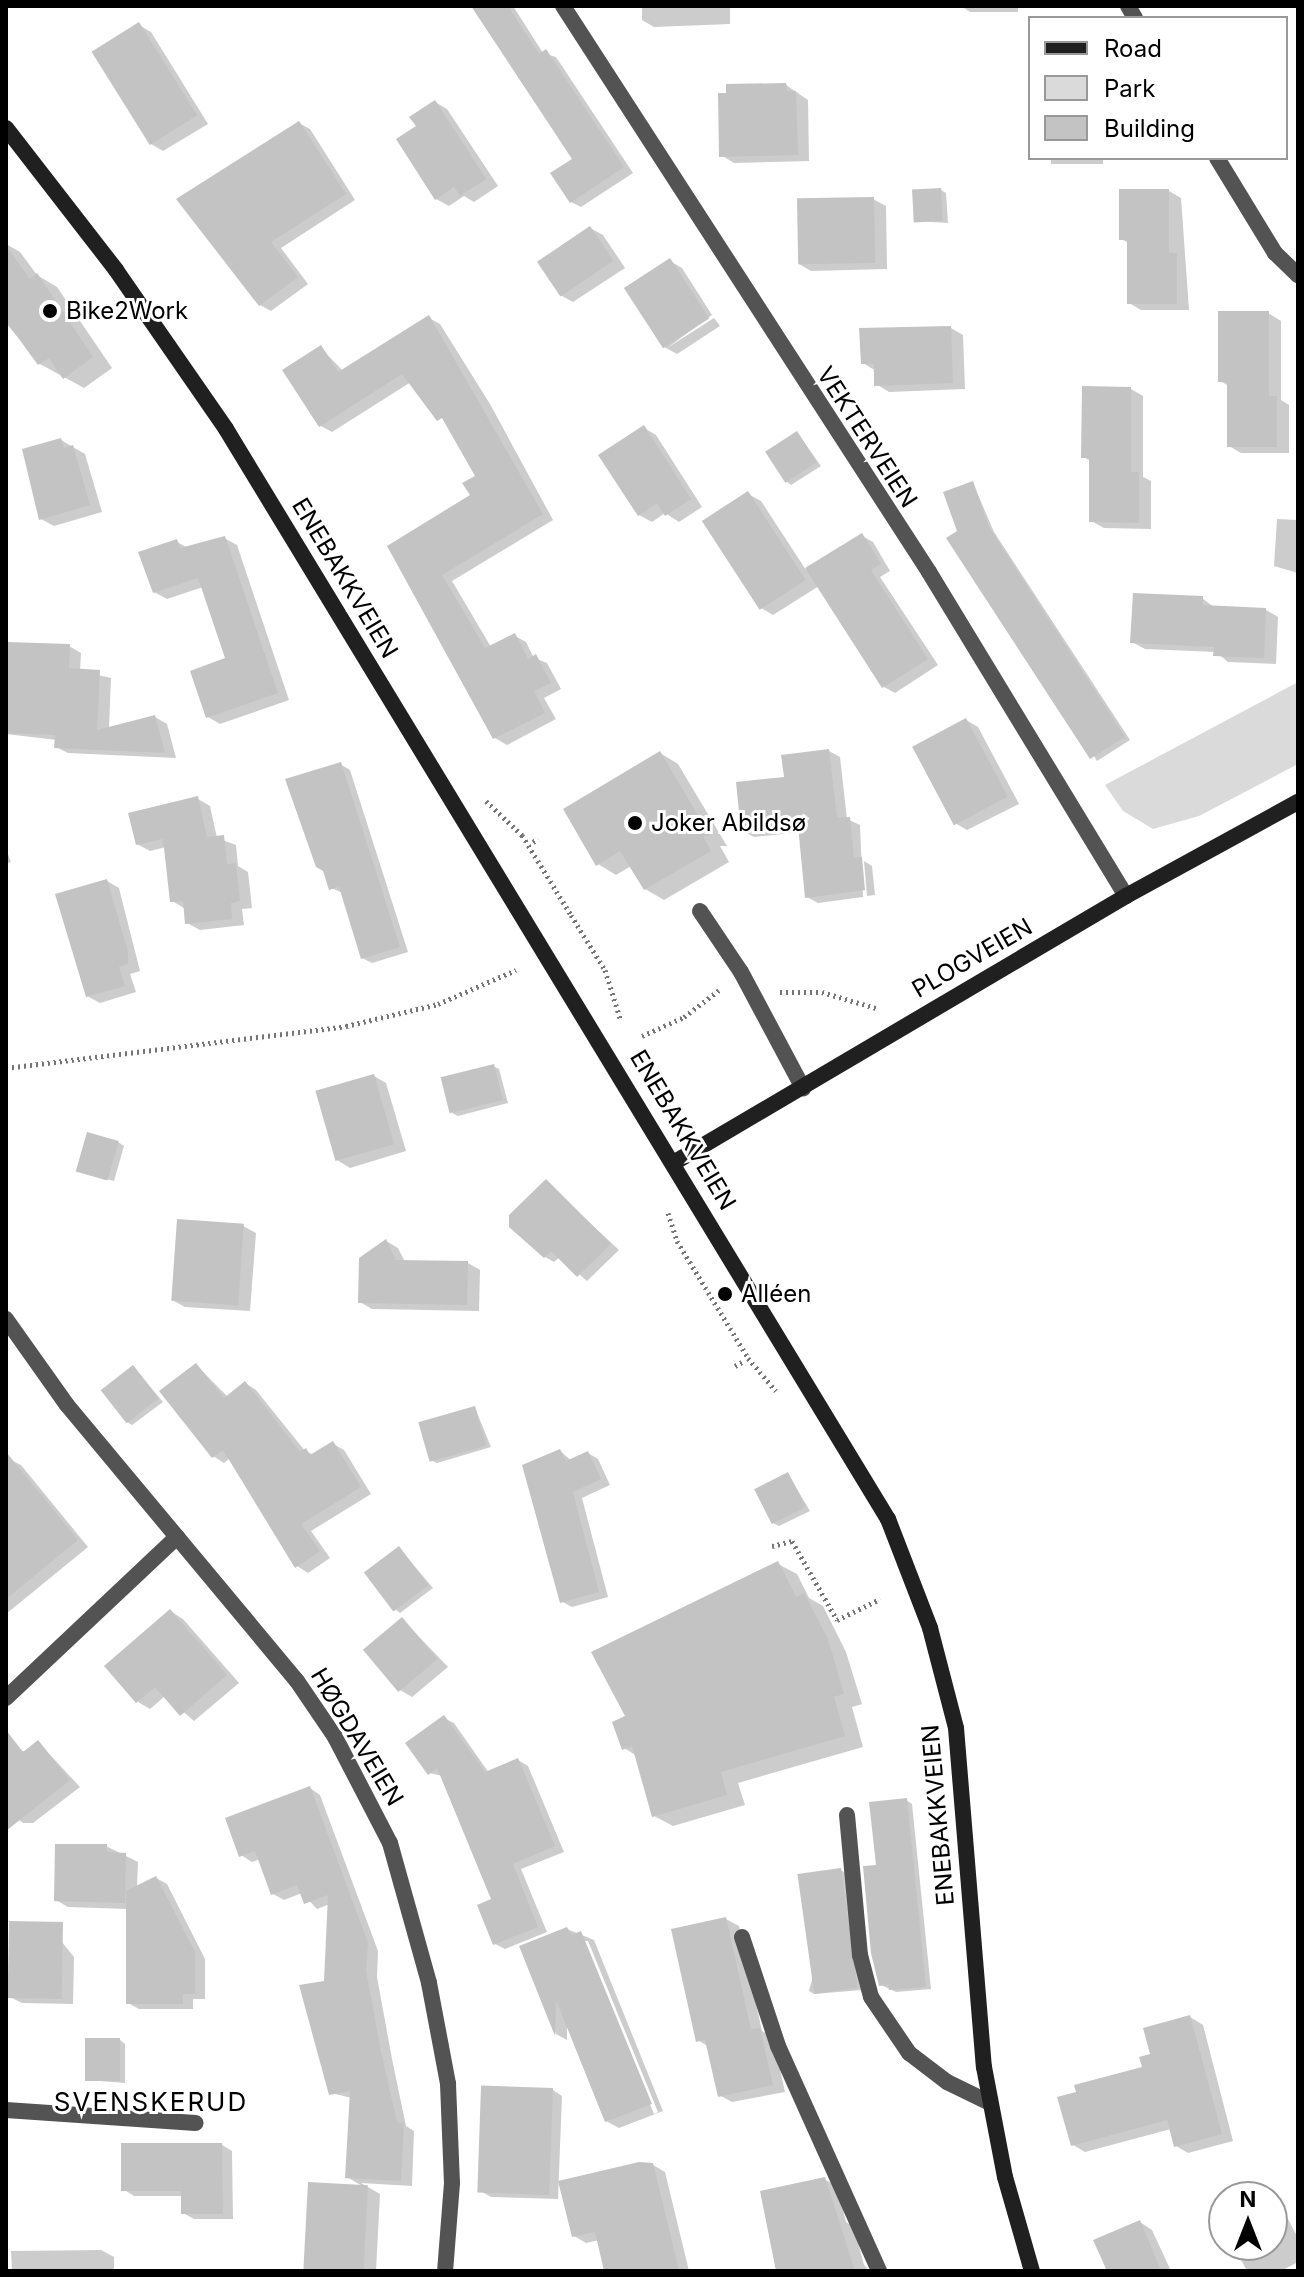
<!DOCTYPE html>
<html>
<head>
<meta charset="utf-8">
<style>
	body { margin:0 }
	#map { position:relative; width:1304px; height:2277px; overflow:hidden; background:#fff; font-family:Inter,sans-serif }
	div>[style] { position:absolute }
	[style*='--x'] { left:calc(var(--x)*1px); top:calc(var(--y)*1px); width:calc(var(--w)*1px); rotate:calc(var(--a)*1deg) }
	.green>* { inset:0; background:#dadada }
	.shadow>* { inset:0; background:#0003; transform-origin:0 0 }
	.building>* { inset:0; background:#c3c3c3; transform-origin:0 0 }
	.path>* { height:5px; margin-top:-2.5px; transform-origin:0; background:repeating-linear-gradient(90deg,#757575 0 2px,transparent 0 6px) }
	.lane>* { height:16px; margin:-8px; padding:0 8px; transform-origin:8px; border-radius:8px; background:#535353 }
	.street>* { height:16px; margin:-8px; padding:0 8px; transform-origin:8px; border-radius:8px; background:#535353 }
	.secondary>* { height:16px; margin:-8px; padding:0 8px; transform-origin:8px; border-radius:8px; background:#202020 }
	.dots>* { width:22px; height:22px; translate:-50% -50%; box-sizing:border-box; border:4px solid #fff; border-radius:50% }
	span { translate:-50% -50%; white-space:nowrap; text-align:center; line-height:1.15; -webkit-text-stroke:6px #fff; paint-order:stroke }
	.poi-label { font-size:24px; color:#000 }
	.left { translate:0 -50%; text-align:left }
	.street-label { font-size:24px; color:#000 }
	.neighbourhood-label { font-size:26px; color:#000; letter-spacing:2px }
	.frame { position:absolute; inset:0; border:8px solid #000; pointer-events:none }
	.legend { position:absolute; left:1028px; top:16px; width:260px; height:144px; box-sizing:border-box; background:#fff; border:2px solid #999; margin:0; padding:10px 14px; list-style:none; font-size:24px; color:#000 }
	.legend li { display:flex; align-items:center; gap:16px; height:40px }
	.legend b { width:40px; border:2px solid #999 }
	.north { position:absolute; left:1208px; top:2181px; width:80px; height:80px; box-sizing:border-box; background:#fff; border:2px solid #999; border-radius:50%; rotate:0deg; font-size:22px; font-weight:700; line-height:32px; text-align:center; color:#000 }
	.north::after { content:''; display:block; margin:auto; width:28px; height:36px; background:#000; clip-path:polygon(50% 0,100% 100%,50% 72%,0 100%) }
</style>
</head>
<body>
<div id="map">
	<div class="green">
		<i style="clip-path:polygon(1298px 682px,1298px 764px,1199px 816px,1153px 829px,1123px 811px,1105px 785px)"></i>
	</div>
	<div class="shadow">
		<i style="clip-path:polygon(473px 6px,513px 6px,543px 53px,556px 57px,633px 173px,581px 207px,571px 202px,575px 160px)"></i>
		<i style="clip-path:polygon(642px 6px,730px 6px,730px 24px,654px 27px,642px 20px)"></i>
		<i style="clip-path:polygon(961px 6px,1018px 6px,1018px 12px,970px 12px)"></i>
		<i style="clip-path:polygon(139px 25px,151px 32px,208px 124px,163px 151px,151px 144px)"></i>
		<i style="clip-path:polygon(786px 85px,808px 100px,809px 161px,734px 163px,721px 155px)"></i>
		<i style="clip-path:polygon(435px 102px,447px 109px,498px 186px,474px 202px,464px 196px,449px 206px,436px 199px,419px 127px)"></i>
		<i style="clip-path:polygon(299px 123px,310px 129px,355px 200px,281px 248px,308px 284px,271px 311px,260px 305px,179px 199px)"></i>
		<i style="left:1051px;top:158px;width:52px;height:6px"></i>
		<i style="clip-path:polygon(941px 190px,946px 193px,948px 223px,915px 221px)"></i>
		<i style="clip-path:polygon(1169px 191px,1181px 198px,1189px 310px,1141px 310px,1129px 303px,1129px 243px,1121px 239px)"></i>
		<i style="clip-path:polygon(873px 199px,886px 206px,887px 269px,811px 271px,799px 264px)"></i>
		<i style="clip-path:polygon(590px 228px,603px 235px,625px 268px,573px 302px,560px 295px)"></i>
		<i style="clip-path:polygon(6px 244px,20px 252px,37px 275px,57px 287px,112px 368px,84px 388px,40px 364px,6px 323px)"></i>
		<i style="clip-path:polygon(670px 261px,682px 268px,712px 315px,667px 348px,714px 318px,720px 326px,677px 354px,664px 347px)"></i>
		<i style="clip-path:polygon(1268px 313px,1281px 321px,1281px 400px,1289px 405px,1289px 453px,1241px 453px,1229px 446px,1229px 386px,1220px 381px)"></i>
		<i style="clip-path:polygon(429px 318px,440px 324px,490px 404px,553px 520px,452px 581px,491px 647px,515px 636px,526px 642px,534px 658px,547px 663px,561px 689px,544px 698px,556px 719px,507px 745px,495px 738px,390px 546px,472px 496px,478px 477px,449px 425px,411px 382px,332px 432px,321px 426px,321px 348px,343px 371px)"></i>
		<i style="clip-path:polygon(951px 328px,963px 335px,965px 389px,889px 392px,876px 384px,876px 371px,863px 363px)"></i>
		<i style="clip-path:polygon(1131px 389px,1143px 396px,1143px 477px,1151px 481px,1151px 529px,1104px 528px,1091px 521px,1091px 461px,1083px 457px)"></i>
		<i style="clip-path:polygon(644px 428px,656px 435px,702px 507px,679px 522px,665px 513px,652px 522px,639px 515px)"></i>
		<i style="clip-path:polygon(797px 433px,821px 466px,791px 485px,786px 481px)"></i>
		<i style="clip-path:polygon(61px 440px,85px 454px,102px 512px,54px 526px,41px 519px)"></i>
		<i style="clip-path:polygon(973px 483px,994px 532px,1130px 740px,1097px 761px,959px 532px)"></i>
		<i style="clip-path:polygon(748px 494px,761px 501px,806px 570px,862px 536px,873px 542px,890px 571px,880px 577px,938px 665px,895px 693px,884px 687px,819px 586px,773px 615px,761px 608px)"></i>
		<i style="clip-path:polygon(1277px 519px,1298px 520px,1298px 573px,1274px 566px)"></i>
		<i style="clip-path:polygon(224px 538px,237px 545px,289px 700px,220px 724px,208px 717px,227px 660px,203px 587px,167px 599px,154px 592px,177px 542px,188px 548px)"></i>
		<i style="clip-path:polygon(1202px 598px,1215px 608px,1266px 610px,1278px 617px,1276px 664px,1228px 662px,1216px 652px,1145px 649px,1132px 642px)"></i>
		<i style="clip-path:polygon(6px 644px,69px 646px,81px 653px,80px 671px,111px 678px,109px 729px,155px 717px,167px 724px,176px 758px,68px 753px,56px 747px,57px 740px,6px 734px)"></i>
		<i style="clip-path:polygon(966px 720px,978px 727px,1019px 804px,967px 830px,955px 823px)"></i>
		<i style="clip-path:polygon(829px 751px,840px 757px,847px 819px,860px 825px,863px 897px,818px 903px,807px 897px,800px 832px,754px 837px,743px 831px)"></i>
		<i style="clip-path:polygon(660px 753px,678px 764px,727px 846px,720px 846px,729px 862px,664px 900px,645px 889px,631px 866px,616px 875px,598px 864px)"></i>
		<i style="clip-path:polygon(340px 764px,350px 770px,408px 952px,372px 963px,362px 958px,343px 893px,331px 888px)"></i>
		<i style="clip-path:polygon(198px 799px,210px 806px,217px 838px,236px 845px,238px 866px,248px 872px,252px 908px,242px 909px,244px 925px,200px 930px,187px 923px,184px 908px,172px 901px,166px 847px,150px 851px,137px 844px)"></i>
		<i style="clip-path:polygon(6px 849px,11px 862px,6px 864px)"></i>
		<i style="clip-path:polygon(864px 861px,872px 866px,875px 895px,867px 896px)"></i>
		<i style="clip-path:polygon(107px 881px,119px 888px,140px 971px,130px 974px,136px 992px,100px 1003px,87px 996px)"></i>
		<i style="clip-path:polygon(493px 1066px,499px 1069px,508px 1103px,458px 1116px,452px 1113px)"></i>
		<i style="clip-path:polygon(374px 1076px,386px 1083px,406px 1151px,350px 1168px,337px 1160px)"></i>
		<i style="clip-path:polygon(118px 1142px,124px 1146px,114px 1181px,84px 1173px)"></i>
		<i style="clip-path:polygon(546px 1182px,619px 1250px,587px 1281px,560px 1257px,554px 1262px,545px 1257px)"></i>
		<i style="clip-path:polygon(243px 1226px,256px 1233px,250px 1311px,185px 1307px,172px 1300px)"></i>
		<i style="clip-path:polygon(386px 1241px,398px 1248px,405px 1262px,468px 1263px,480px 1270px,479px 1311px,372px 1309px,360px 1302px)"></i>
		<i style="clip-path:polygon(196px 1365px,228px 1397px,245px 1383px,256px 1390px,305px 1451px,314px 1455px,333px 1444px,344px 1450px,371px 1494px,311px 1531px,330px 1558px,308px 1573px,297px 1566px,230px 1458px,224px 1463px,213px 1456px)"></i>
		<i style="clip-path:polygon(133px 1367px,163px 1402px,132px 1425px,127px 1422px)"></i>
		<i style="clip-path:polygon(475px 1408px,491px 1447px,437px 1463px,431px 1460px)"></i>
		<i style="clip-path:polygon(560px 1451px,572px 1461px,588px 1453px,598px 1459px,610px 1485px,582px 1498px,608px 1597px,572px 1607px,561px 1601px)"></i>
		<i style="clip-path:polygon(9px 1459px,21px 1465px,88px 1547px,6px 1614px)"></i>
		<i style="clip-path:polygon(788px 1474px,810px 1511px,779px 1526px,773px 1523px)"></i>
		<i style="clip-path:polygon(399px 1548px,433px 1588px,400px 1613px,395px 1609px)"></i>
		<i style="clip-path:polygon(778px 1564px,797px 1574px,809px 1598px,823px 1606px,846px 1652px,862px 1704px,852px 1707px,863px 1747px,738px 1783px,745px 1805px,673px 1826px,654px 1816px,637px 1756px,624px 1748px)"></i>
		<i style="clip-path:polygon(170px 1611px,183px 1619px,239px 1683px,194px 1721px,165px 1696px,150px 1709px,138px 1702px)"></i>
		<i style="clip-path:polygon(403px 1620px,448px 1667px,412px 1697px,400px 1690px)"></i>
		<i style="clip-path:polygon(444px 1718px,454px 1723px,489px 1773px,518px 1760px,528px 1766px,564px 1852px,521px 1869px,547px 1932px,505px 1949px,495px 1944px,494px 1900px,443px 1776px,429px 1773px)"></i>
		<i style="clip-path:polygon(39px 1743px,80px 1787px,33px 1823px,23px 1823px,6px 1810px,6px 1745px,26px 1752px)"></i>
		<i style="clip-path:polygon(310px 1788px,320px 1795px,378px 1951px,377px 1977px,392px 2059px,406px 2126px,414px 2131px,412px 2186px,361px 2183px,380px 2194px,376px 2271px,305px 2271px,364px 2187px,347px 2177px,352px 2098px,331px 2093px,326px 1982px,330px 1904px,317px 1909px,302px 1893px,284px 1900px,273px 1894px,260px 1859px,252px 1862px,241px 1855px)"></i>
		<i style="clip-path:polygon(906px 1800px,912px 1804px,931px 1989px,896px 1992px,881px 1985px,878px 1867px)"></i>
		<i style="clip-path:polygon(106px 1846px,138px 1862px,137px 1888px,156px 1878px,167px 1884px,205px 1959px,205px 1999px,193px 1999px,193px 2009px,139px 2009px,128px 2003px,128px 1909px,68px 1907px,56px 1900px)"></i>
		<i style="clip-path:polygon(840px 1870px,846px 1873px,862px 1990px,814px 1994px,809px 1991px)"></i>
		<i style="clip-path:polygon(726px 1919px,739px 1926px,762px 2031px,773px 2037px,785px 2092px,732px 2102px,719px 2095px,709px 2047px,698px 2040px)"></i>
		<i style="clip-path:polygon(evenodd,567px 1929px,594px 1940px,663px 2111px,619px 2128px,606px 2121px,567px 2023px,567px 2040px,556px 2034px,521px 1947px,567px 1929px,583px 1941px,588px 1941px,658px 2112px,654px 2114px,583px 1941px)"></i>
		<i style="clip-path:polygon(52px 1930px,74px 1957px,73px 2004px,22px 2003px,10px 1997px)"></i>
		<i style="clip-path:polygon(1190px 2017px,1203px 2025px,1233px 2141px,1188px 2153px,1176px 2146px,1171px 2129px,1085px 2152px,1073px 2145px)"></i>
		<i style="clip-path:polygon(120px 2040px,125px 2044px,125px 2083px,87px 2080px)"></i>
		<i style="clip-path:polygon(553px 2090px,562px 2096px,558px 2199px,491px 2197px,482px 2192px)"></i>
		<i style="clip-path:polygon(222px 2145px,232px 2151px,233px 2219px,194px 2219px,183px 2213px,183px 2196px,134px 2196px,123px 2189px)"></i>
		<i style="clip-path:polygon(653px 2165px,665px 2172px,689px 2271px,606px 2271px,599px 2240px,586px 2243px,574px 2236px)"></i>
		<i style="clip-path:polygon(824px 2179px,837px 2186px,846px 2222px,854px 2227px,864px 2265px,870px 2271px,784px 2271px)"></i>
		<i style="clip-path:polygon(1261px 2184px,1273px 2191px,1298px 2238px,1298px 2262px,1281px 2271px,1247px 2271px,1233px 2245px,1272px 2245px,1272px 2197px,1236px 2197px)"></i>
		<i style="clip-path:polygon(1224px 2203px,1224px 2227px,1214px 2208px)"></i>
		<i style="clip-path:polygon(1140px 2222px,1152px 2230px,1171px 2271px,1109px 2271px)"></i>
		<i style="clip-path:polygon(101px 2250px,114px 2257px,114px 2271px,12px 2271px,11px 2251px)"></i>
	</div>
	<div class="building">
		<i style="clip-path:polygon(471px 6px,508px 6px,539px 54px,546px 49px,624px 167px,570px 203px,550px 173px,572px 159px)"></i>
		<i style="left:139px;top:22px;width:110px;height:56px;rotate:58deg"></i>
		<i style="clip-path:polygon(786px 83px,787px 91px,796px 91px,798px 155px,719px 157px,718px 93px,726px 93px,726px 84px)"></i>
		<i style="clip-path:polygon(435px 100px,486px 179px,460px 196px,454px 187px,435px 200px,396px 139px,416px 126px,409px 117px)"></i>
		<i style="clip-path:polygon(299px 121px,346px 194px,271px 242px,298px 277px,259px 306px,176px 199px)"></i>
		<i style="left:941px;top:188px;width:33px;height:29px;rotate:87deg"></i>
		<i style="clip-path:polygon(1119px 189px,1169px 189px,1169px 253px,1177px 253px,1177px 304px,1127px 304px,1127px 240px,1119px 240px)"></i>
		<i style="left:874px;top:197px;width:66px;height:77px;rotate:89deg"></i>
		<i style="left:590px;top:226px;width:42px;height:64px;rotate:56deg"></i>
		<i style="clip-path:polygon(6px 246px,30px 279px,37px 273px,93px 357px,63px 379px,49px 358px,38px 365px,6px 321px)"></i>
		<i style="left:670px;top:258px;width:72px;height:55px;rotate:57deg"></i>
		<i style="clip-path:polygon(1218px 311px,1269px 311px,1269px 396px,1277px 396px,1277px 447px,1227px 447px,1227px 382px,1218px 382px)"></i>
		<i style="clip-path:polygon(429px 315px,543px 514px,442px 575px,485px 648px,515px 633px,528px 659px,536px 654px,551px 683px,534px 691px,545px 713px,493px 739px,387px 546px,470px 495px,462px 483px,475px 476px,442px 418px,437px 421px,402px 374px,319px 427px,282px 370px,321px 345px,338px 372px)"></i>
		<i style="clip-path:polygon(951px 326px,953px 383px,874px 386px,874px 364px,861px 364px,859px 328px)"></i>
		<i style="clip-path:polygon(1082px 386px,1131px 387px,1131px 472px,1139px 472px,1139px 523px,1089px 522px,1089px 458px,1081px 458px)"></i>
		<i style="clip-path:polygon(644px 425px,691px 499px,665px 516px,657px 503px,638px 516px,598px 455px)"></i>
		<i style="left:797px;top:431px;width:37px;height:38px;rotate:57deg"></i>
		<i style="clip-path:polygon(61px 438px,64px 448px,73px 445px,90px 505px,39px 520px,22px 449px)"></i>
		<i style="clip-path:polygon(973px 481px,989px 527px,1125px 737px,1090px 759px,946px 538px,957px 531px,943px 492px)"></i>
		<i style="left:748px;top:491px;width:106px;height:55px;rotate:57deg"></i>
		<i style="clip-path:polygon(862px 533px,881px 564px,871px 570px,928px 659px,882px 688px,805px 568px)"></i>
		<i style="clip-path:polygon(225px 536px,278px 693px,206px 718px,190px 671px,225px 658px,198px 578px,153px 593px,138px 552px,177px 539px,180px 548px)"></i>
		<i style="clip-path:polygon(1133px 593px,1203px 596px,1203px 605px,1266px 608px,1264px 658px,1213px 656px,1214px 647px,1130px 643px)"></i>
		<i style="clip-path:polygon(6px 642px,70px 644px,69px 668px,100px 670px,97px 730px,155px 715px,165px 753px,54px 748px,55px 735px,6px 733px)"></i>
		<i style="left:966px;top:718px;width:89px;height:61px;rotate:62deg"></i>
		<i style="clip-path:polygon(829px 749px,837px 818px,850px 817px,854px 858px,862px 857px,865px 890px,805px 898px,798px 826px,741px 832px,736px 782px,784px 777px,781px 755px)"></i>
		<i style="clip-path:polygon(660px 751px,710px 836px,703px 836px,711px 851px,644px 890px,620px 851px,596px 866px,563px 809px)"></i>
		<i style="clip-path:polygon(341px 762px,400px 947px,361px 959px,339px 887px,329px 890px,323px 871px,316px 867px,285px 779px)"></i>
		<i style="clip-path:polygon(198px 796px,207px 837px,224px 835px,227px 864px,236px 863px,240px 901px,231px 903px,232px 919px,185px 924px,183px 901px,170px 902px,163px 839px,136px 845px,128px 813px)"></i>
		<i style="clip-path:polygon(107px 879px,128px 952px,128px 964px,119px 967px,125px 986px,86px 997px,55px 894px)"></i>
		<i style="left:494px;top:1064px;width:37px;height:55px;rotate:76deg"></i>
		<i style="left:374px;top:1074px;width:73px;height:61px;rotate:74deg"></i>
		<i style="left:87px;top:1132px;width:33px;height:41px;rotate:16deg"></i>
		<i style="clip-path:polygon(546px 1179px,611px 1244px,577px 1277px,551px 1251px,544px 1258px,509px 1227px,509px 1215px)"></i>
		<i style="left:177px;top:1219px;width:67px;height:82px;rotate:4deg"></i>
		<i style="clip-path:polygon(386px 1239px,396px 1260px,468px 1261px,467px 1305px,358px 1303px,359px 1258px)"></i>
		<i style="clip-path:polygon(196px 1363px,224px 1398px,245px 1381px,300px 1452px,306px 1448px,310px 1455px,333px 1441px,361px 1487px,301px 1524px,320px 1551px,295px 1568px,223px 1450px,212px 1458px,159px 1391px)"></i>
		<i style="left:133px;top:1365px;width:42px;height:41px;rotate:52deg"></i>
		<i style="left:475px;top:1406px;width:41px;height:59px;rotate:74deg"></i>
		<i style="clip-path:polygon(560px 1449px,566px 1461px,588px 1451px,601px 1479px,573px 1492px,599px 1592px,560px 1603px,522px 1465px)"></i>
		<i style="clip-path:polygon(6px 1452px,78px 1540px,6px 1599px)"></i>
		<i style="left:788px;top:1472px;width:39px;height:38px;rotate:63deg"></i>
		<i style="left:399px;top:1546px;width:49px;height:44px;rotate:53deg"></i>
		<i style="clip-path:polygon(778px 1561px,796px 1597px,804px 1593px,828px 1639px,844px 1694px,834px 1697px,845px 1736px,721px 1772px,727px 1795px,652px 1817px,632px 1746px,622px 1750px,612px 1722px,625px 1716px,591px 1652px)"></i>
		<i style="clip-path:polygon(170px 1609px,227px 1675px,180px 1716px,155px 1687px,136px 1703px,104px 1666px)"></i>
		<i style="left:402px;top:1617px;width:55px;height:51px;rotate:50deg"></i>
		<i style="clip-path:polygon(444px 1715px,485px 1772px,518px 1758px,555px 1846px,513px 1864px,538px 1927px,493px 1945px,477px 1905px,491px 1899px,437px 1768px,428px 1775px,405px 1743px)"></i>
		<i style="clip-path:polygon(6px 1730px,23px 1752px,38px 1740px,70px 1780px,6px 1831px)"></i>
		<i style="clip-path:polygon(310px 1786px,368px 1943px,366px 1970px,381px 2052px,397px 2122px,404px 2123px,401px 2181px,345px 2178px,350px 2091px,329px 2095px,299px 1985px,324px 1981px,328px 1895px,304px 1904px,297px 1885px,271px 1895px,255px 1851px,239px 1857px,225px 1818px)"></i>
		<i style="clip-path:polygon(907px 1798px,926px 1987px,889px 1990px,888px 1985px,879px 1986px,871px 1953px,863px 1866px,876px 1865px,869px 1802px)"></i>
		<i style="clip-path:polygon(55px 1844px,107px 1844px,107px 1852px,126px 1853px,125px 1903px,54px 1901px)"></i>
		<i style="left:841px;top:1868px;width:121px;height:44px;rotate:82deg"></i>
		<i style="clip-path:polygon(156px 1876px,195px 1952px,195px 1994px,183px 1994px,183px 2004px,126px 2004px,126px 1891px)"></i>
		<i style="clip-path:polygon(726px 1917px,751px 2029px,760px 2028px,773px 2085px,718px 2097px,705px 2040px,696px 2042px,671px 1929px)"></i>
		<i style="left:9px;top:1921px;width:54px;height:77px;rotate:1deg"></i>
		<i style="clip-path:polygon(567px 1927px,571px 1935px,581px 1931px,652px 2104px,605px 2122px,556px 2000px,555px 2036px,519px 1946px)"></i>
		<i style="clip-path:polygon(1190px 2015px,1222px 2134px,1174px 2147px,1167px 2120px,1071px 2146px,1057px 2097px,1076px 2092px,1074px 2085px,1142px 2067px,1139px 2057px,1150px 2054px,1143px 2028px)"></i>
		<i style="left:85px;top:2038px;width:35px;height:43px"></i>
		<i style="left:553px;top:2088px;width:107px;height:72px;rotate:92deg"></i>
		<i style="clip-path:polygon(121px 2143px,222px 2143px,223px 2214px,181px 2214px,181px 2191px,121px 2191px)"></i>
		<i style="clip-path:polygon(639px 2162px,653px 2163px,679px 2271px,604px 2271px,595px 2232px,572px 2237px,558px 2181px)"></i>
		<i style="clip-path:polygon(825px 2177px,855px 2271px,776px 2271px,760px 2191px)"></i>
		<i style="left:308px;top:2182px;width:60px;height:89px;rotate:3deg"></i>
		<i style="clip-path:polygon(1140px 2220px,1161px 2271px,1107px 2271px,1093px 2240px)"></i>
	</div>
	<div class="path">
		<i style="--x:486;--y:801;--w:50;--a:43.4"></i>
		<i style="--x:522;--y:835;--w:94;--a:58.5"></i>
		<i style="--x:571;--y:915;--w:65;--a:58.3"></i>
		<i style="--x:605;--y:970;--w:53;--a:72.6"></i>
		<i style="--x:533;--y:842;--w:6;--a:-31"></i>
		<i style="--x:780;--y:992;--w:42;--a:0"></i>
		<i style="--x:822;--y:992;--w:59;--a:16.6"></i>
		<i style="--x:642;--y:1036;--w:46;--a:-24.3"></i>
		<i style="--x:684;--y:1017;--w:44;--a:-37.6"></i>
		<i style="--x:6;--y:1068;--w:343;--a:-7"></i>
		<i style="--x:346;--y:1026;--w:95;--a:-13.4"></i>
		<i style="--x:438;--y:1004;--w:85;--a:-23.6"></i>
		<i style="--x:668;--y:1213;--w:29;--a:72"></i>
		<i style="--x:677;--y:1241;--w:137;--a:58.7"></i>
		<i style="--x:748;--y:1358;--w:43;--a:49.7"></i>
		<i style="--x:735;--y:1366;--w:10;--a:-29"></i>
		<i style="--x:772;--y:1546;--w:21;--a:-14"></i>
		<i style="--x:792;--y:1541;--w:91;--a:60.3"></i>
		<i style="--x:837;--y:1620;--w:48;--a:-26"></i>
	</div>
	<div class="lane">
		<i style="--x:700;--y:911;--w:73;--a:56.1"></i>
		<i style="--x:741;--y:972;--w:132;--a:61.9"></i>
		<i style="--x:847;--y:1815;--w:141;--a:84.7"></i>
		<i style="--x:860;--y:1955;--w:43;--a:75.3"></i>
		<i style="--x:871;--y:1997;--w:68;--a:55.8"></i>
		<i style="--x:909;--y:2053;--w:48;--a:37.3"></i>
		<i style="--x:947;--y:2082;--w:48;--a:26"></i>
		<i style="--x:742;--y:1937;--w:115;--a:71.7"></i>
		<i style="--x:778;--y:2046;--w:247;--a:65.8"></i>
		<i style="--x:6;--y:2110;--w:190;--a:3.9"></i>
	</div>
	<div class="street">
		<i style="--x:563;--y:6;--w:674;--a:57.11"></i>
		<i style="--x:929;--y:572;--w:379;--a:58.7"></i>
		<i style="--x:1128;--y:6;--w:14;--a:60"></i>
		<i style="--x:1217;--y:158;--w:111;--a:58.6"></i>
		<i style="--x:1275;--y:253;--w:32;--a:44"></i>
		<i style="--x:6;--y:1319;--w:105;--a:54.7"></i>
		<i style="--x:67;--y:1405;--w:359;--a:50.2"></i>
		<i style="--x:297;--y:1681;--w:68;--a:55.8"></i>
		<i style="--x:335;--y:1737;--w:119;--a:62.6"></i>
		<i style="--x:390;--y:1843;--w:145;--a:74.4"></i>
		<i style="--x:429;--y:1983;--w:103;--a:79.3"></i>
		<i style="--x:448;--y:2084;--w:99;--a:87.7"></i>
		<i style="--x:452;--y:2183;--w:88;--a:94.5"></i>
		<i style="--x:6;--y:1698;--w:235;--a:-43.3"></i>
	</div>
	<div class="secondary">
		<i style="--x:6;--y:128;--w:180;--a:52.2"></i>
		<i style="--x:116;--y:270;--w:193;--a:55.3"></i>
		<i style="--x:226;--y:429;--w:1275;--a:58.73"></i>
		<i style="--x:888;--y:1519;--w:117;--a:68.9"></i>
		<i style="--x:930;--y:1628;--w:103;--a:75.4"></i>
		<i style="--x:956;--y:1728;--w:340;--a:85.3"></i>
		<i style="--x:984;--y:2067;--w:112;--a:79.2"></i>
		<i style="--x:1005;--y:2177;--w:98;--a:74"></i>
		<i style="--x:675;--y:1162;--w:524;--a:-30.53"></i>
		<i style="--x:1126;--y:896;--w:196;--a:-28.7"></i>
	</div>
	<div class="dots">
		<i style="left:50px;top:311px;background:#000"></i>
		<i style="left:635px;top:823px;background:#000"></i>
		<i style="left:725px;top:1294px;background:#000"></i>
	</div>
	<div class="poi-label">
		<span class="left" style="left:66px;top:311px">Bike2Work</span>
		<span class="left" style="left:651px;top:823px">Joker Abildsø</span>
		<span class="left" style="left:741px;top:1294px">Alléen</span>
	</div>
	<div class="street-label">
		<span style="left:867px;top:437px;rotate:57deg">VEKTERVEIEN</span>
		<span style="left:345px;top:578px;rotate:59deg">ENEBAKKVEIEN</span>
		<span style="left:972px;top:958px;rotate:-30deg">PLOGVEIEN</span>
		<span style="left:683px;top:1130px;rotate:59deg">ENEBAKKVEIEN</span>
		<span style="left:357px;top:1737px;rotate:59deg">HØGDAVEIEN</span>
		<span style="left:938px;top:1815px;rotate:-95deg">ENEBAKKVEIEN</span>
	</div>
	<div class="neighbourhood-label">
		<span style="left:151px;top:2102px">SVENSKERUD</span>
	</div>
	<div class="frame"></div>
	<ul class="legend">
	<li><b style="height:10px;background:#202020"></b>Road</li>
	<li><b style="height:22px;background:#dadada"></b>Park</li>
	<li><b style="height:22px;background:#c3c3c3"></b>Building</li>
	</ul>
	<div class="north">N</div>
</div>
</body>
</html>
